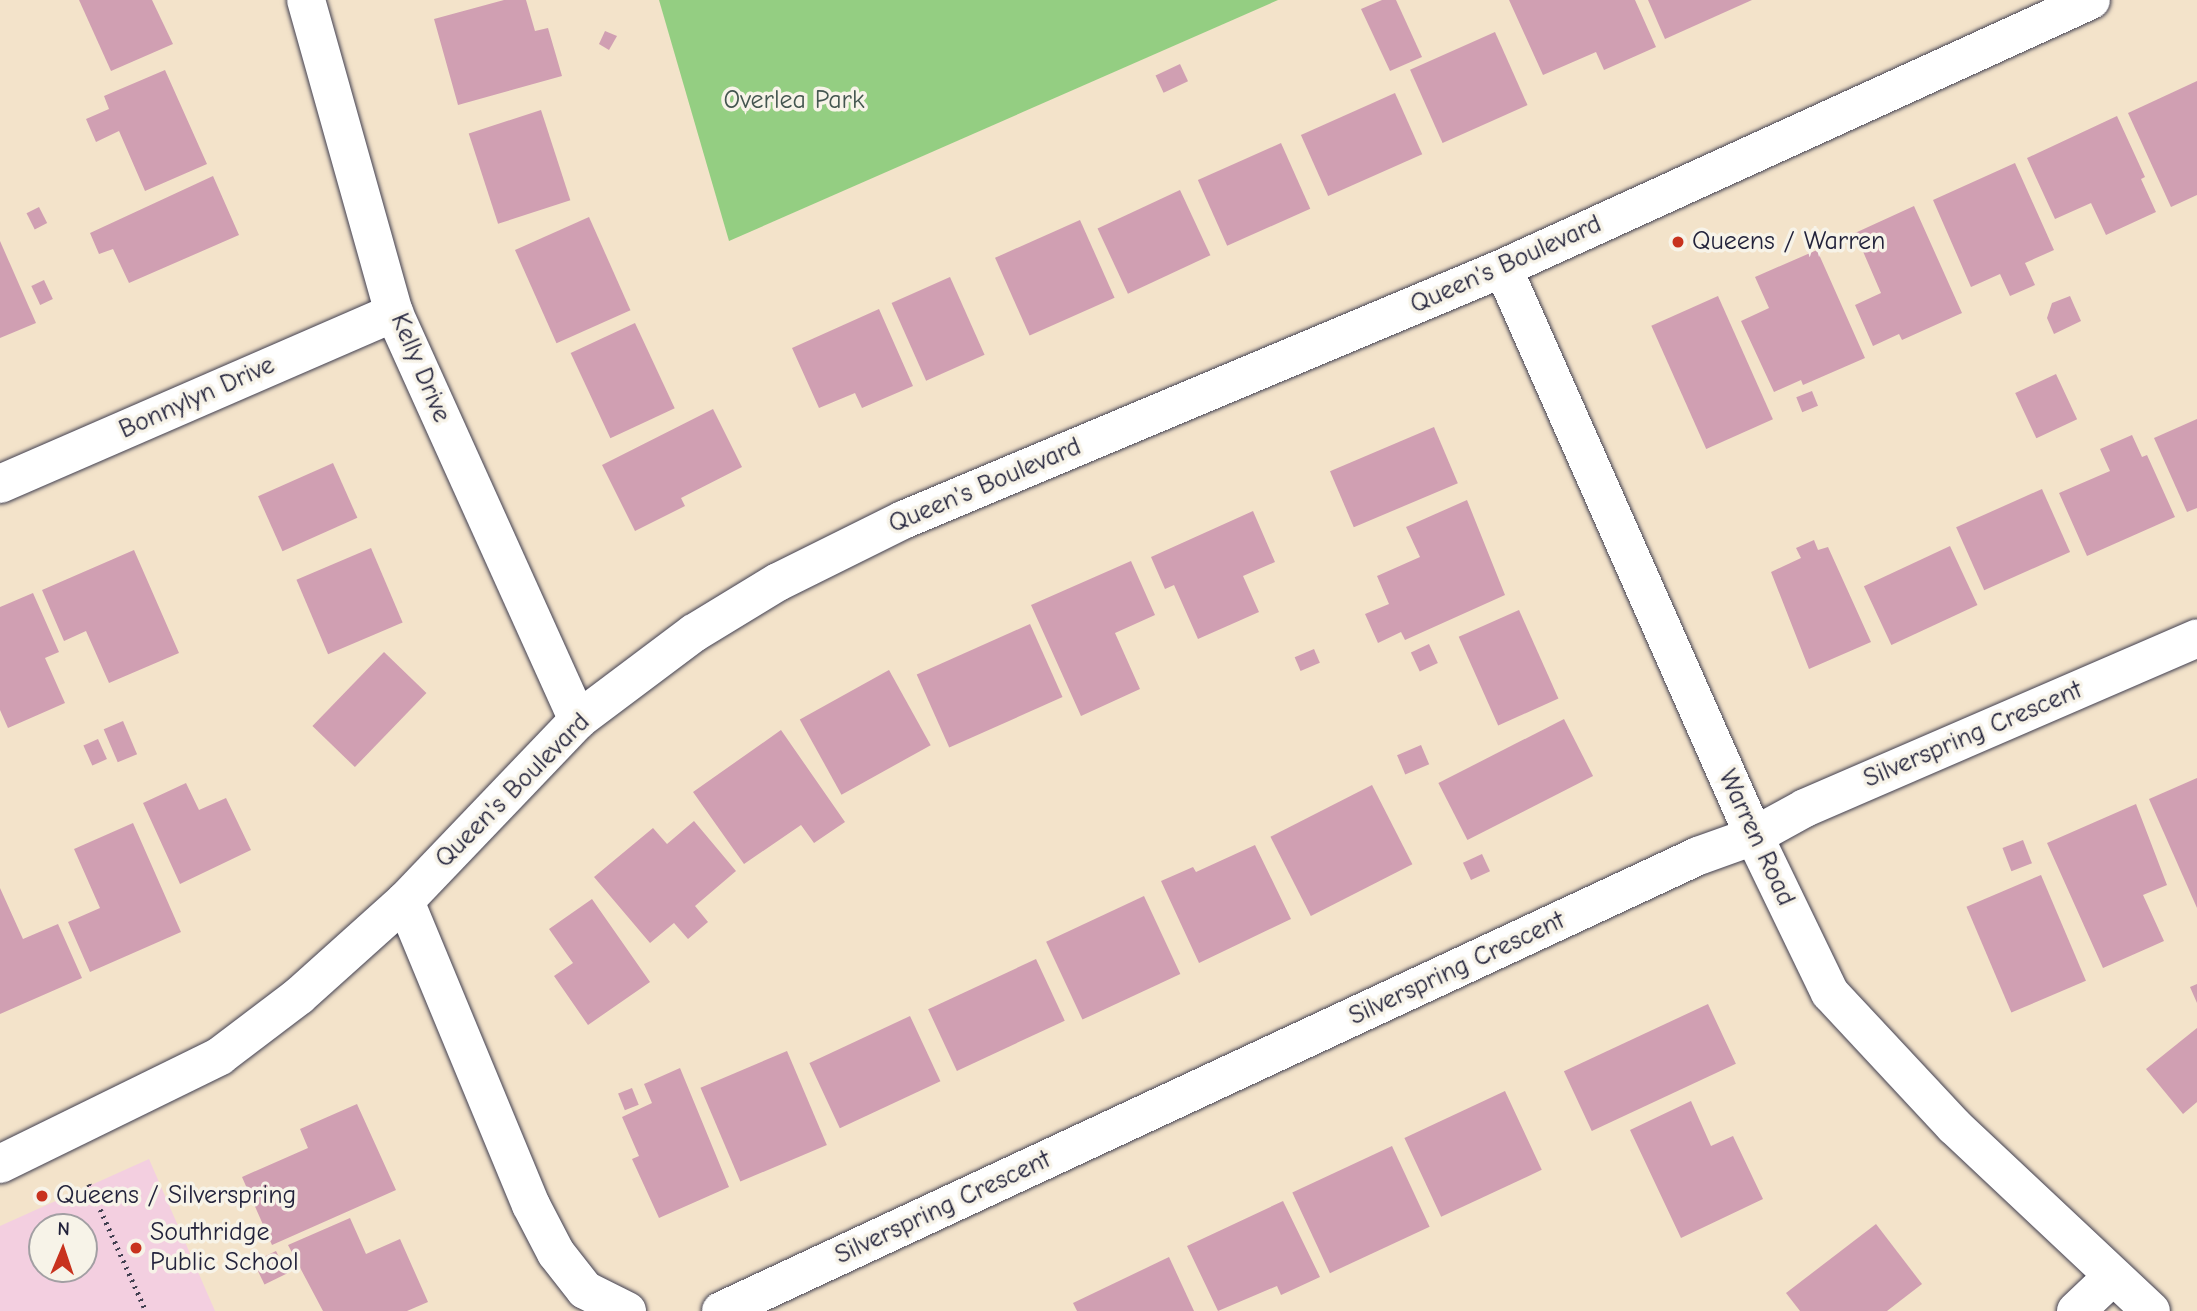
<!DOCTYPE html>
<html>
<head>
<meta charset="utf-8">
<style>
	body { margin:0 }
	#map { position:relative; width:2197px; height:1311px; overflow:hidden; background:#f3e3ca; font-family:"Comic Neue",sans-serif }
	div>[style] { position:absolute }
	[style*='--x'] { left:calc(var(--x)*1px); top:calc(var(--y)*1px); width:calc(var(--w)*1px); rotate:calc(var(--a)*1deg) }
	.built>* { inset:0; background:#f3cfe0 }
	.green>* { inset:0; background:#94ce82 }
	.building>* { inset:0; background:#d09fb2; transform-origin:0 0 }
	.path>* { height:4.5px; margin-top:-2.25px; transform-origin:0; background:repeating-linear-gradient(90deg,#413f50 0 2px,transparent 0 7px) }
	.roads { filter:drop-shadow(0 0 2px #413f50) drop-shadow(0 0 2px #413f50) }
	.minor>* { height:38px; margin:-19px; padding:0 19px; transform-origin:19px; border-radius:19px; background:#fff }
	.dots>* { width:19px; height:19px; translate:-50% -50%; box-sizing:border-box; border:4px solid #f7f3e8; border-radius:50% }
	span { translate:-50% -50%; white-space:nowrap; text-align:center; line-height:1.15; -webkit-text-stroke:7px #f7f3e8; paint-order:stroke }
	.park-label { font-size:26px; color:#445650 }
	.poi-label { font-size:26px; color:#22223b }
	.left { translate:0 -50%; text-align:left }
	.street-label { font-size:26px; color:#22223b }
	.north { position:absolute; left:28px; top:1213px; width:70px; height:70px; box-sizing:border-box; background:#f7f3e8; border:2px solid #a29fa3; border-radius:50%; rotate:2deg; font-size:19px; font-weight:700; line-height:28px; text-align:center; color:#22223b }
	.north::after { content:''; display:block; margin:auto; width:24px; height:32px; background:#c8321e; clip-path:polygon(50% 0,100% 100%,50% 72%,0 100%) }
</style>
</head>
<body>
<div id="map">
	<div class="built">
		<i style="clip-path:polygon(evenodd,149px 1159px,215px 1311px,0 1311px,0 1226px,149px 1159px,42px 1227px,84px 1227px,84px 1269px,42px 1269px,42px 1227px)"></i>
	</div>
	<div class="green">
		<i style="clip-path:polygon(659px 0,1278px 0,729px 241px)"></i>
	</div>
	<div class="building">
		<i style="clip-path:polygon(79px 0,152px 0,173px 44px,111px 71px)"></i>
		<i style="clip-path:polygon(504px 0,526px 0,535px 31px,548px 28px,562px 76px,458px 105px,434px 19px)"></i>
		<i style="clip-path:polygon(1382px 0,1396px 0,1422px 57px,1390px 71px,1361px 9px)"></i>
		<i style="clip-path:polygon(1509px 0,1635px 0,1656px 47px,1604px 70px,1596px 52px,1543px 75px)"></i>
		<i style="clip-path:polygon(1648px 0,1752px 0,1665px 39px)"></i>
		<i style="clip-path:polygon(605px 31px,617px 36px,609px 50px,599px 44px)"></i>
		<i style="left:1495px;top:32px;width:80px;height:93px;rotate:66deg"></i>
		<i style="left:1180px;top:64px;width:19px;height:27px;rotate:65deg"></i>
		<i style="clip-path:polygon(165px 70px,207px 164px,145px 191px,119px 131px,96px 142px,86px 119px,109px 109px,104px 96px)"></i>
		<i style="clip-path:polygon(2197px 81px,2197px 195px,2171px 207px,2128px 113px)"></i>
		<i style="left:1395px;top:93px;width:67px;height:103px;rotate:66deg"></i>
		<i style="left:541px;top:110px;width:95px;height:76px;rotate:72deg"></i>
		<i style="clip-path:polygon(2117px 116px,2145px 177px,2141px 179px,2156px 212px,2106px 235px,2091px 203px,2055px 219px,2027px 158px)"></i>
		<i style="left:1281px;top:143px;width:72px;height:91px;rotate:66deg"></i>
		<i style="clip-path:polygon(2015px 163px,2054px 250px,2025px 263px,2035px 285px,2010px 296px,2000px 274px,1971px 287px,1933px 200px)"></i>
		<i style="clip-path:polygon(213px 176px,239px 235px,129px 283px,113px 249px,99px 254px,90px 233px)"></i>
		<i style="left:1180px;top:190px;width:72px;height:91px;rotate:65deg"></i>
		<i style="clip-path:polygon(1914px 206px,1962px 313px,1902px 340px,1899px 334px,1873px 346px,1855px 305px,1881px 293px,1855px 233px)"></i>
		<i style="left:39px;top:207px;width:18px;height:14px;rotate:63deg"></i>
		<i style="left:589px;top:217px;width:102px;height:81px;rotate:66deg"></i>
		<i style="left:1080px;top:220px;width:85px;height:93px;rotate:66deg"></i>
		<i style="clip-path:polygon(0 241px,36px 323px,0 338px)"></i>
		<i style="clip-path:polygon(1817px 250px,1865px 358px,1803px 385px,1801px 380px,1774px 392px,1741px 321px,1769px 308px,1755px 277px)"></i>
		<i style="left:950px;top:277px;width:85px;height:64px;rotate:66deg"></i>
		<i style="left:44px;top:280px;width:21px;height:14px;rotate:65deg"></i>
		<i style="left:1718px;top:296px;width:135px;height:73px;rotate:66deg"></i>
		<i style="clip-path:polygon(2070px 296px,2081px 321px,2054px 334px,2047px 318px,2052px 303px)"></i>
		<i style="clip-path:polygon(879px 309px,913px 386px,862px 408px,855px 393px,819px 408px,792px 348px)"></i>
		<i style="left:635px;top:323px;width:94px;height:71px;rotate:65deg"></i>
		<i style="left:2056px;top:374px;width:50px;height:45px;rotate:65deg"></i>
		<i style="left:1812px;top:391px;width:16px;height:17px;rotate:68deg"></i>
		<i style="clip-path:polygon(713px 409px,742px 467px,681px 498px,685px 506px,635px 531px,602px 465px)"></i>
		<i style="clip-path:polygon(2197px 419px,2197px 508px,2187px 512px,2154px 438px)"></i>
		<i style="left:1434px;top:427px;width:61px;height:113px;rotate:67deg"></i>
		<i style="clip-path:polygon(2132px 435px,2142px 457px,2147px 455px,2175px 517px,2087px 556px,2059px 493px,2110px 471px,2100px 449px)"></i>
		<i style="left:333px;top:463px;width:60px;height:82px;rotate:66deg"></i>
		<i style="left:2042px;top:489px;width:69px;height:94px;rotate:66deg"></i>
		<i style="clip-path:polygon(1467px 500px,1505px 595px,1405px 640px,1401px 632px,1378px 643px,1365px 614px,1389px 604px,1377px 576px,1420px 557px,1406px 527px)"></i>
		<i style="clip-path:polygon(1253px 511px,1275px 562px,1243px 576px,1259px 612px,1198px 639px,1174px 585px,1165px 589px,1151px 557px)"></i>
		<i style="clip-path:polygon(1814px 540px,1818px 550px,1828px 547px,1871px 642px,1809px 669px,1771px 572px,1801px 558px,1796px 548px)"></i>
		<i style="left:1950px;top:546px;width:65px;height:95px;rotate:65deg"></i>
		<i style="left:371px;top:548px;width:81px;height:81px;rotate:67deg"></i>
		<i style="clip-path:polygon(134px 550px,179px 653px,109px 683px,86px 631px,64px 641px,42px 590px)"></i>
		<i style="clip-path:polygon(1131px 561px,1155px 615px,1115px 633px,1140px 689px,1081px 716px,1031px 605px)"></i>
		<i style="clip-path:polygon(33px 593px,59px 652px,45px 658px,65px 703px,8px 728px,0 710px,0 607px)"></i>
		<i style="left:1519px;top:610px;width:97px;height:66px;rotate:66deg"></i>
		<i style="left:1030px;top:624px;width:80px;height:124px;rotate:66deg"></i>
		<i style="left:1429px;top:644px;width:21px;height:20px;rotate:65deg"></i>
		<i style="left:1314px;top:649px;width:15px;height:21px;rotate:67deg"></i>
		<i style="left:384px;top:652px;width:59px;height:103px;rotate:44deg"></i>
		<i style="left:889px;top:670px;width:86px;height:102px;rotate:61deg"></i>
		<i style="left:1564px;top:719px;width:64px;height:141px;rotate:63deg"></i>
		<i style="left:123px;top:721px;width:36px;height:21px;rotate:67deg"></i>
		<i style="clip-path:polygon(781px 730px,845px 822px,814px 843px,801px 825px,744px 864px,693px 792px)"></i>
		<i style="left:98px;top:739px;width:22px;height:16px;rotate:66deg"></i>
		<i style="left:1421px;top:745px;width:21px;height:26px;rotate:67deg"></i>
		<i style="clip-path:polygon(2197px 778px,2197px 908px,2149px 799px)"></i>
		<i style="clip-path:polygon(186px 783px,199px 810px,226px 798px,251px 850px,180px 884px,143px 803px)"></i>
		<i style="left:1372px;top:785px;width:89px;height:114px;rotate:63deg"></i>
		<i style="clip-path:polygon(2136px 804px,2167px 885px,2143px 895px,2164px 941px,2103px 968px,2047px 843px)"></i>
		<i style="clip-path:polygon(694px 821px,736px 871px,695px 906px,708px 922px,688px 939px,674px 923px,650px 943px,594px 877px,653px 828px,667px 844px)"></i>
		<i style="clip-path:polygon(133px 823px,181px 932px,90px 972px,68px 922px,100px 908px,74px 849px)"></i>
		<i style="left:2023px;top:840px;width:25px;height:22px;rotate:69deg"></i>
		<i style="clip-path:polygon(1255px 845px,1291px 919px,1199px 963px,1161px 881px,1193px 867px,1196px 872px)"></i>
		<i style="left:1482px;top:854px;width:19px;height:21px;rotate:65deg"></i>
		<i style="left:2041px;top:875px;width:115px;height:81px;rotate:67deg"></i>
		<i style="clip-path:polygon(0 888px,23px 939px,58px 924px,82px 978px,0 1014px)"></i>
		<i style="left:1144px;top:896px;width:86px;height:108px;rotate:65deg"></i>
		<i style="clip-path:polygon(592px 899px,650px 982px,588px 1025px,554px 976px,573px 963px,549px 929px)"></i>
		<i style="left:1036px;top:959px;width:68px;height:119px;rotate:65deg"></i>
		<i style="clip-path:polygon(2197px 984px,2197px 1003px,2190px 987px)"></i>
		<i style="left:1708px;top:1004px;width:66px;height:159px;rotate:65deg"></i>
		<i style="left:910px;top:1016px;width:72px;height:111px;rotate:65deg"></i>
		<i style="clip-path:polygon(2197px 1028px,2197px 1102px,2183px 1114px,2146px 1069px)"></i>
		<i style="left:787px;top:1051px;width:102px;height:94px;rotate:67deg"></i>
		<i style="clip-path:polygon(680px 1068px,729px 1187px,659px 1218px,632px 1159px,639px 1156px,622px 1117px,652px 1103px,644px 1084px)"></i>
		<i style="left:632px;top:1088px;width:18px;height:15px;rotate:68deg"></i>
		<i style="left:1505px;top:1091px;width:87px;height:111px;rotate:65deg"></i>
		<i style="clip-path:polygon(1691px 1101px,1711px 1146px,1733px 1136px,1763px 1199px,1681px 1238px,1630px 1130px)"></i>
		<i style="clip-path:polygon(357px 1104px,396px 1190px,272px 1245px,242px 1177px,308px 1148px,300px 1129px)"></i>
		<i style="left:1392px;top:1146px;width:89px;height:110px;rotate:65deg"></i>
		<i style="clip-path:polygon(1283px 1201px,1320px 1277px,1281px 1295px,1277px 1286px,1218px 1311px,1187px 1246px)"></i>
		<i style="clip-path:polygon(350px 1218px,366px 1254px,400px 1239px,428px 1302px,407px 1311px,323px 1311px,288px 1245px)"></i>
		<i style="clip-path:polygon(1876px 1224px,1922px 1284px,1887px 1311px,1800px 1311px,1786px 1293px)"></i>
		<i style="left:276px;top:1251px;width:25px;height:25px;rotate:64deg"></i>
		<i style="clip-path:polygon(1169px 1257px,1194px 1311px,1077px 1311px,1073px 1303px)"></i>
	</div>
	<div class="path">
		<i style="--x:89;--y:1184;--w:139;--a:65.8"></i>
	</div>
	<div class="roads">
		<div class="minor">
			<i style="--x:306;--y:0;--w:325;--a:74.3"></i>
			<i style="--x:394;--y:313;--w:447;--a:65.7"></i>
			<i style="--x:1503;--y:268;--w:621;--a:66.16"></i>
			<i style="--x:1754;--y:836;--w:174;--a:64.2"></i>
			<i style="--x:1830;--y:993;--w:182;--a:47"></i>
			<i style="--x:1954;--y:1126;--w:270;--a:43.2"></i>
			<i style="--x:0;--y:484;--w:430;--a:-23.5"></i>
			<i style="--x:405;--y:901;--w:329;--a:67.5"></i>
			<i style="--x:531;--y:1205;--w:54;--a:62.5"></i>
			<i style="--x:556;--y:1253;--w:47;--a:51.9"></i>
			<i style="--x:585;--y:1290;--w:47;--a:26.6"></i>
			<i style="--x:0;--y:1164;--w:245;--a:-26.1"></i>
			<i style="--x:220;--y:1056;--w:99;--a:-37.2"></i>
			<i style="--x:299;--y:996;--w:142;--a:-41.9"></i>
			<i style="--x:405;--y:901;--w:250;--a:-46.3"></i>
			<i style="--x:578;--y:720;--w:145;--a:-36.9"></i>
			<i style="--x:694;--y:633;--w:98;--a:-31.3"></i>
			<i style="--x:778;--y:582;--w:140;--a:-26.4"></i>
			<i style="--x:903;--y:520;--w:651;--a:-22.78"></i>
			<i style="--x:1503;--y:268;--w:646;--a:-24.5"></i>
			<i style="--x:721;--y:1311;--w:1078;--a:-24.97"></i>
			<i style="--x:1698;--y:856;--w:59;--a:-19.7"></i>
			<i style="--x:1754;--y:836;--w:58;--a:-28.8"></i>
			<i style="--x:1805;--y:808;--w:427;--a:-23.4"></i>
			<i style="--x:2076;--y:1311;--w:50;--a:-43.4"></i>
		</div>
	</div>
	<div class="dots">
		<i style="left:1678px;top:242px;background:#c8321e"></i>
		<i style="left:42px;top:1196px;background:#c8321e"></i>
		<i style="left:136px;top:1248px;background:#c8321e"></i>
	</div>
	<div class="park-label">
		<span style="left:794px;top:101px">Overlea Park</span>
	</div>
	<div class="poi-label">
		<span class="left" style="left:1692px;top:242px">Queens / Warren</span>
		<span class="left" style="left:56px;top:1196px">Queens / Silverspring</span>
		<span class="left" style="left:150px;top:1248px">Southridge<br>Public School</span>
	</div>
	<div class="street-label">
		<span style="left:1506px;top:265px;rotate:-24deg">Queen's Boulevard</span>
		<span style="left:420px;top:368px;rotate:67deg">Kelly Drive</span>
		<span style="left:197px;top:398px;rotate:-24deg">Bonnylyn Drive</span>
		<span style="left:985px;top:486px;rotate:-23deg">Queen's Boulevard</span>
		<span style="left:1973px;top:735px;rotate:-23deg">Silverspring Crescent</span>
		<span style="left:513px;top:791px;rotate:-45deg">Queen's Boulevard</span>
		<span style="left:1756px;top:838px;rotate:65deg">Warren Road</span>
		<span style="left:1457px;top:969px;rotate:-25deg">Silverspring Crescent</span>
		<span style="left:943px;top:1208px;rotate:-25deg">Silverspring Crescent</span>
	</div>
	<div class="north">N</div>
</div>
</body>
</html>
